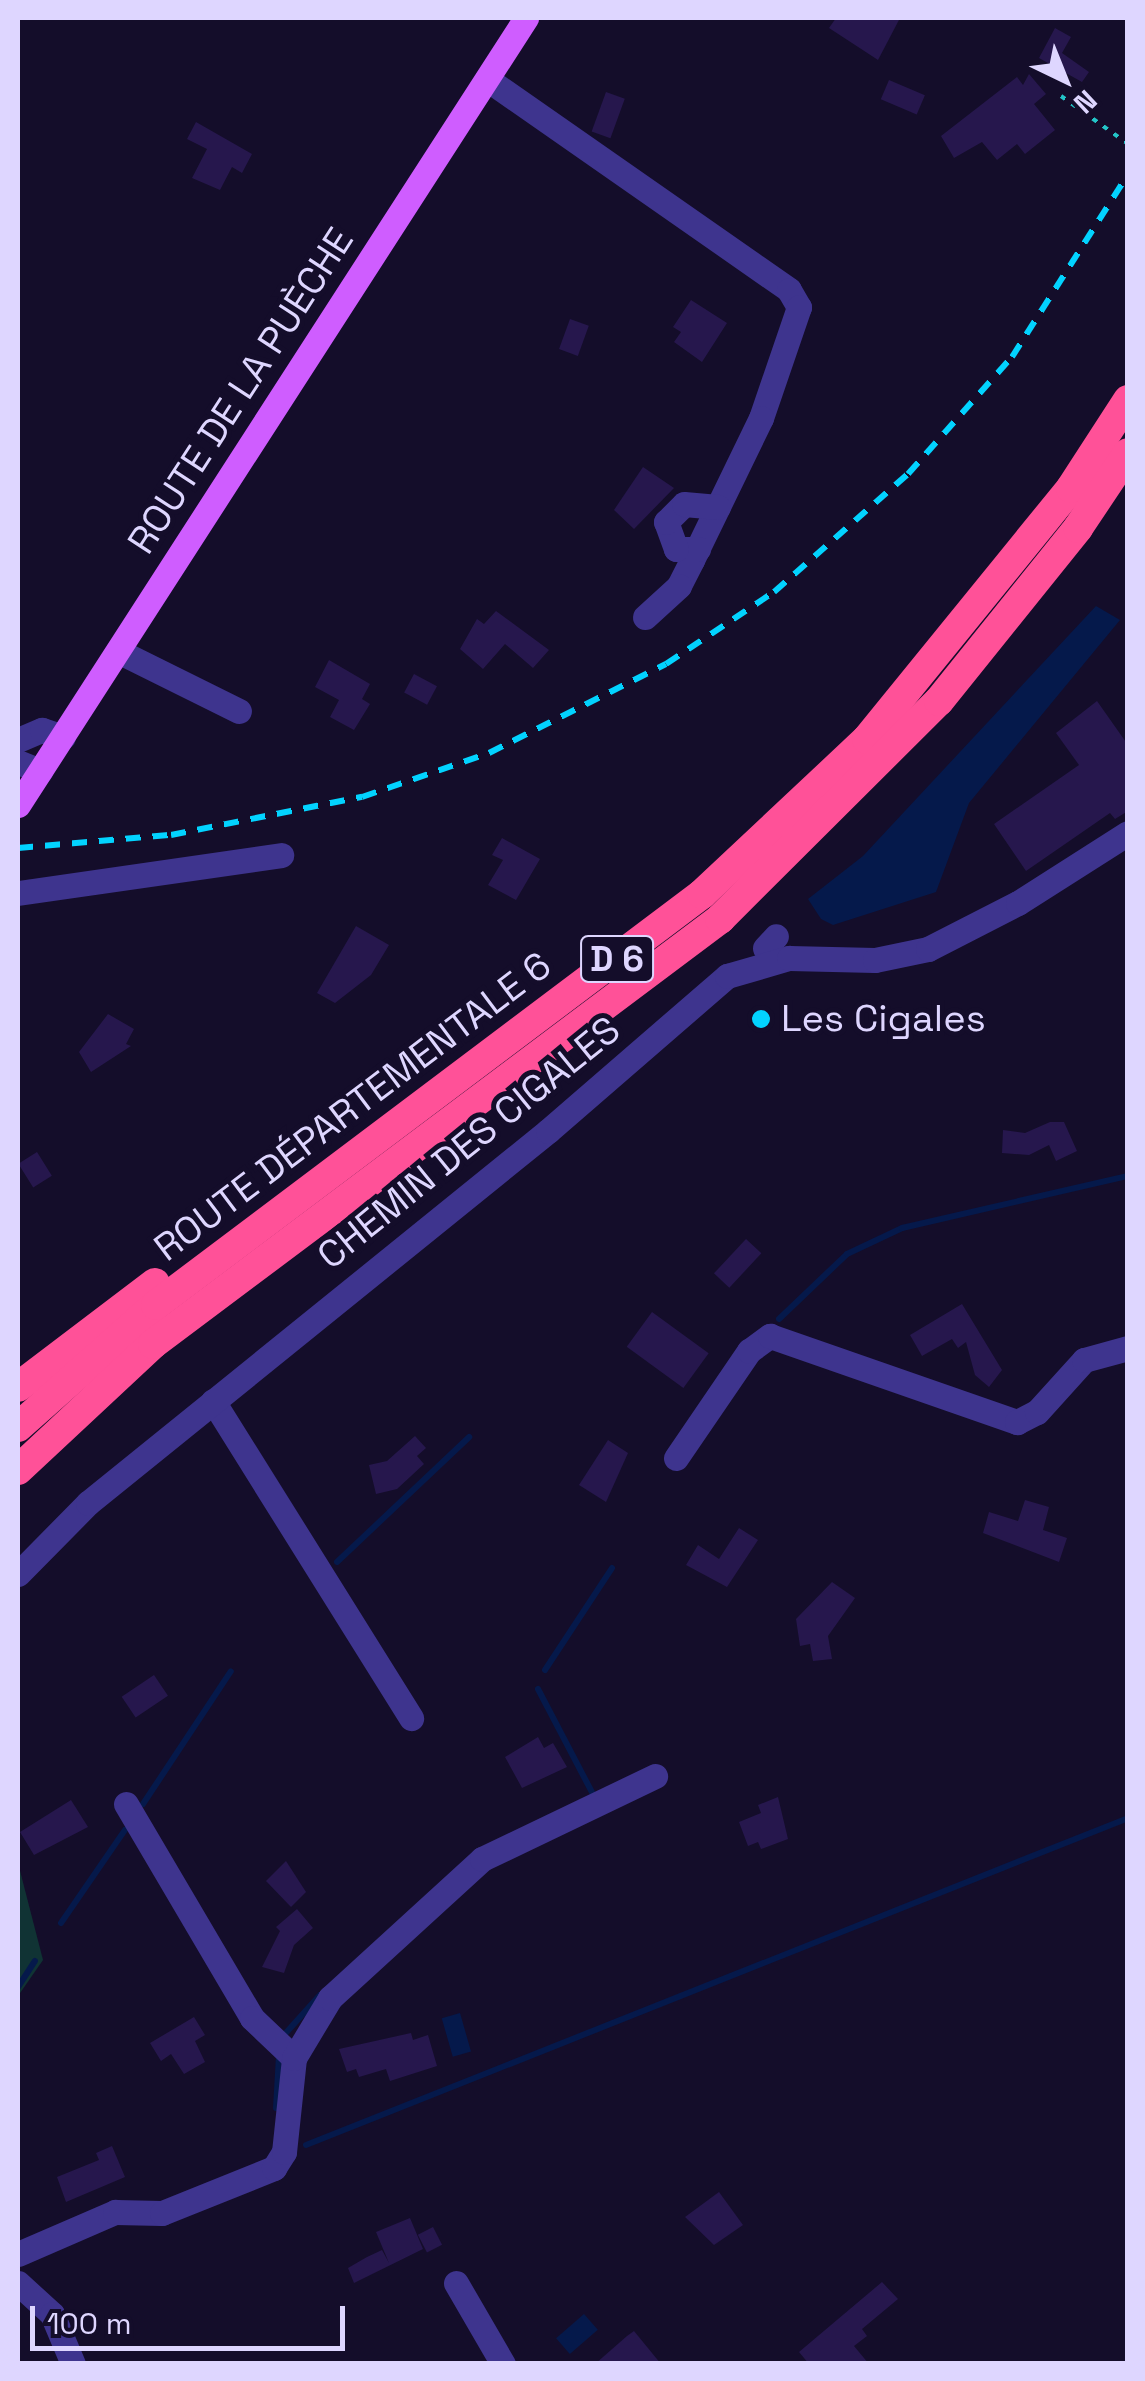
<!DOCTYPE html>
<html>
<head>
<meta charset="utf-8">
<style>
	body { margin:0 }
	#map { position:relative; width:1145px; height:2381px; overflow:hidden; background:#140d2a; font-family:"Space Grotesk",sans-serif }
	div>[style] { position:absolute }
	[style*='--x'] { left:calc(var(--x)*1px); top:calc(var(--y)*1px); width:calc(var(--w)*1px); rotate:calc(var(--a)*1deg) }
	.green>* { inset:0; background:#103334 }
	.water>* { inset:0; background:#05194b; transform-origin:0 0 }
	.stream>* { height:6px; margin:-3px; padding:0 3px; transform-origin:3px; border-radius:3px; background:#05194b }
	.building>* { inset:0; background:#26174d; transform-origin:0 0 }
	.path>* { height:4px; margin-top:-2px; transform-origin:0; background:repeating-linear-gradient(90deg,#23c4c7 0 5px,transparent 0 13px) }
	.minor>* { height:25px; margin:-12.5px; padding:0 12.5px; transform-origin:12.5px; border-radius:12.5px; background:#3e348e }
	.major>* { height:25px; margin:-12.5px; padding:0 12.5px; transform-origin:12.5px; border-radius:12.5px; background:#cf5dff }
	.highway>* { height:30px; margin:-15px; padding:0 15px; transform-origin:15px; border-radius:15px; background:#ff5198 }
	.rail>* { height:6px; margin-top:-3px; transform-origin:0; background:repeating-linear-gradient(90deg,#02d3ff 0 15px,transparent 0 27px) }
	.dots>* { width:28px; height:28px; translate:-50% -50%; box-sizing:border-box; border:5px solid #140d2a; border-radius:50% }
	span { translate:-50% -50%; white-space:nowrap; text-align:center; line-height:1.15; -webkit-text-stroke:10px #140d2a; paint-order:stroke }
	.shield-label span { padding:2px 8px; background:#140d2a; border:2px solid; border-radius:8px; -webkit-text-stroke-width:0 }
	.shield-label { font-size:35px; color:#ded6ff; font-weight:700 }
	.street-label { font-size:38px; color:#ded6ff }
	.poi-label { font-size:38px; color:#ded6ff }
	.left { translate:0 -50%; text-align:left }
	.frame { position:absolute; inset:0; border:20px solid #ded6ff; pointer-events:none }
	.north { position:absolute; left:1015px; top:30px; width:100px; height:100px; -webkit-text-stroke:8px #140d2a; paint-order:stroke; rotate:137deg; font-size:28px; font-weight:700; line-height:40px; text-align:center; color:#ded6ff }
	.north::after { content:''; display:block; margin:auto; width:35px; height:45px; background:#ded6ff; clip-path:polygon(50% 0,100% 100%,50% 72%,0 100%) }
	.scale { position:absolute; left:30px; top:2306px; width:315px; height:45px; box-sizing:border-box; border:5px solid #ded6ff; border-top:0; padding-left:12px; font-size:30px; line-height:35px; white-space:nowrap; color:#ded6ff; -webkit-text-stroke:8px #140d2a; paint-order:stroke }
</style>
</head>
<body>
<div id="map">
	<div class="green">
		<i style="clip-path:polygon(18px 1863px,43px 1960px,18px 1996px)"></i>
	</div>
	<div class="water">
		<i style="clip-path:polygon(1096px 606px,1120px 620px,969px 803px,936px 892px,833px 925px,821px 919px,808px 899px,863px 856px)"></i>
		<i style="left:460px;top:2013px;width:40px;height:19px;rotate:74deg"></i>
		<i style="left:584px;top:2314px;width:21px;height:37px;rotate:49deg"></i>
	</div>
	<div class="stream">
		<i style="--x:779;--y:1319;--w:94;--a:-43.7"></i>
		<i style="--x:847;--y:1254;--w:61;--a:-25.3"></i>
		<i style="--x:902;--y:1228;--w:232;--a:-13"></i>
		<i style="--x:337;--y:1562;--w:182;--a:-43.4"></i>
		<i style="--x:545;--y:1670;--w:122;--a:-56.7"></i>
		<i style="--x:538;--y:1689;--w:119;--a:62.4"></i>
		<i style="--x:143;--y:1804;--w:159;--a:-56.5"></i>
		<i style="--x:61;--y:1923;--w:113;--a:-55.5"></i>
		<i style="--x:18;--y:1987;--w:31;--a:-57"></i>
		<i style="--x:284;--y:2035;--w:54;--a:-48"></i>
		<i style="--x:276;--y:2108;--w:52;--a:-86.7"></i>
		<i style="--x:306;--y:2145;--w:885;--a:-21.69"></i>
	</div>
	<div class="building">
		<i style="clip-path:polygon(836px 18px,900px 18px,878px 60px,829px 28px)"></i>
		<i style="clip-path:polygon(1055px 28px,1071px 37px,1062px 53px,1089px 72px,1082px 82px,1039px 58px)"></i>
		<i style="clip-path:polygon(1029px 74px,1046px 94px,1034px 104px,1055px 130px,1025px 154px,1017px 144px,997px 160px,982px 142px,954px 158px,941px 136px,1017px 77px,1023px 85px)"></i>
		<i style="left:889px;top:80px;width:39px;height:21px;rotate:23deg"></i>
		<i style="left:606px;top:92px;width:20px;height:42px;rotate:20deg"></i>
		<i style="clip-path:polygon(196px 122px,252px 154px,242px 173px,232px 167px,220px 190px,192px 178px,207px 149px,187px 139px)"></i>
		<i style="clip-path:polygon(691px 300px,727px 323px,702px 362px,674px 342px,681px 332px,673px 327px)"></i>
		<i style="left:570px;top:319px;width:20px;height:32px;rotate:20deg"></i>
		<i style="clip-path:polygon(643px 467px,674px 488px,634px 529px,614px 510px)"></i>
		<i style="clip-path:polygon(496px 611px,549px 650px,533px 668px,505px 644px,483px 669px,460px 649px,477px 619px,484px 624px)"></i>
		<i style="clip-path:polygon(329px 660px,370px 684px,362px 699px,370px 704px,354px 730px,330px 717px,339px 700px,315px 687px)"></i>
		<i style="left:414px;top:674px;width:26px;height:21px;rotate:28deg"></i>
		<i style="clip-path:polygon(1097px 701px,1128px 745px,1128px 811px,1115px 819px,1110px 813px,1026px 871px,994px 824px,1079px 765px,1056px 733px)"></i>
		<i style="clip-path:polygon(502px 838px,540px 859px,516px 900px,488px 885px,503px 860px,492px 855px)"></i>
		<i style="clip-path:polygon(356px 926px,389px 945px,371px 975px,335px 1003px,317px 993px)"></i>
		<i style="clip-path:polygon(108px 1014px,134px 1029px,126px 1044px,131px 1046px,91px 1072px,79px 1052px)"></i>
		<i style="clip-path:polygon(1050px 1122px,1064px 1122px,1077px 1151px,1056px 1161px,1049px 1145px,1029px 1155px,1002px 1153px,1003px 1130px,1025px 1133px)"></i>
		<i style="left:37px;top:1152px;width:28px;height:22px;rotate:58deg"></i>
		<i style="left:746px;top:1239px;width:21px;height:47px;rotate:43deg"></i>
		<i style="clip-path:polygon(962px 1304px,1002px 1370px,989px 1387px,975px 1375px,966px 1342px,958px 1348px,952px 1339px,922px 1356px,910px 1335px)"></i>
		<i style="left:652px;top:1312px;width:70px;height:43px;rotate:36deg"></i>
		<i style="clip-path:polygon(415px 1436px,426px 1448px,417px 1456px,424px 1464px,397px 1489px,376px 1494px,369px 1465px,387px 1461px)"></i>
		<i style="clip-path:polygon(608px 1440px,628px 1453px,606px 1502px,579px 1485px)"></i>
		<i style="clip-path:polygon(1025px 1500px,1049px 1507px,1043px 1530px,1067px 1538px,1059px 1562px,983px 1533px,989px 1512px,1018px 1521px)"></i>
		<i style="clip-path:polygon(739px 1528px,758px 1540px,727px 1587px,686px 1565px,698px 1545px,719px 1559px)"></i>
		<i style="clip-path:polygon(832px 1582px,855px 1598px,828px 1636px,832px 1659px,813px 1661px,810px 1644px,800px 1646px,796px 1619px)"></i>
		<i style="left:154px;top:1675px;width:25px;height:39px;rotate:56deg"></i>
		<i style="clip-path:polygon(538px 1737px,544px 1748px,553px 1743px,567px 1767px,522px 1788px,505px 1757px)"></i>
		<i style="clip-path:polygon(778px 1797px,788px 1839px,761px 1849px,758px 1842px,748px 1846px,739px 1822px,761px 1813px,758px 1805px)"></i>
		<i style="clip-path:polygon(71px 1800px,88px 1827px,34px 1855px,20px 1832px)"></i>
		<i style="clip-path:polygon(286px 1861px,306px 1892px,291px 1907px,266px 1881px)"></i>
		<i style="clip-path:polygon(297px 1909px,313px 1928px,294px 1945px,284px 1973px,262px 1967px,280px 1931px,276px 1927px)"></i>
		<i style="clip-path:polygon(194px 2017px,205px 2035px,195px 2041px,205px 2062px,184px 2074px,171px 2054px,161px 2061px,150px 2043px)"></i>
		<i style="clip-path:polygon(411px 2033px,413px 2040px,428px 2035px,437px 2066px,390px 2081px,386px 2069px,359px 2077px,356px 2069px,347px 2072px,339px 2049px)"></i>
		<i style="clip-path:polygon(112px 2146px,125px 2177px,66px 2202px,57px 2177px,99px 2160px,96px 2153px)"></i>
		<i style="clip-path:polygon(719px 2192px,743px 2225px,714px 2245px,685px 2217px)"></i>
		<i style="clip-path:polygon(410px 2218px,423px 2249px,354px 2283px,348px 2268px,367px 2257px,382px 2250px,389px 2263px,376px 2232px)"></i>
		<i style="left:433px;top:2227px;width:20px;height:17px;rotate:63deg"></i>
		<i style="clip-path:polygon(882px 2282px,898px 2299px,862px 2329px,867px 2336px,854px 2346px,869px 2364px,809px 2364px,799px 2352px)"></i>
		<i style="clip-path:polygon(634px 2331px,661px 2364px,595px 2364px,627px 2336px)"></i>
	</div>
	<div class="path">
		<i style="--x:1061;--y:96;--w:82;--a:35.6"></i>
	</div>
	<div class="minor">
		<i style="--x:487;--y:79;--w:368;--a:34.9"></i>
		<i style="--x:789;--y:290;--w:20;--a:60"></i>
		<i style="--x:799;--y:307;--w:117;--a:108.9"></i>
		<i style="--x:761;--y:418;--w:158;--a:115.9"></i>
		<i style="--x:692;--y:560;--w:29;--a:117"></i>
		<i style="--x:679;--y:586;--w:46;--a:137.6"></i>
		<i style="--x:698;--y:549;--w:22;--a:180"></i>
		<i style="--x:676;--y:549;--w:29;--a:-110"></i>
		<i style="--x:666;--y:522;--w:25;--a:-45"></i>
		<i style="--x:684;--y:504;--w:34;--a:5"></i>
		<i style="--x:118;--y:651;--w:135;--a:26.4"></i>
		<i style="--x:18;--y:740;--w:26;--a:-23"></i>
		<i style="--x:42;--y:730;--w:22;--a:18"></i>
		<i style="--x:18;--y:762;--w:24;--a:22"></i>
		<i style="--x:18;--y:893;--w:266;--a:-8.2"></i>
		<i style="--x:765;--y:948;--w:16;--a:-47"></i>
		<i style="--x:213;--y:1401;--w:374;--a:58"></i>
		<i style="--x:676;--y:1458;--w:130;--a:-55.7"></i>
		<i style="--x:749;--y:1351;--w:26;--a:-36"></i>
		<i style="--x:770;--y:1336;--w:262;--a:19.2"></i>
		<i style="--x:1017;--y:1422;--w:22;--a:-27"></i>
		<i style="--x:1037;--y:1412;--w:70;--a:-47.9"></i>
		<i style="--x:1084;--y:1360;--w:46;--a:-15.3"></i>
		<i style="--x:18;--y:1574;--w:100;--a:-45.4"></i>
		<i style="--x:88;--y:1503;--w:592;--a:-38.96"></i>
		<i style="--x:548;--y:1131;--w:237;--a:-40.9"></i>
		<i style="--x:727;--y:976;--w:65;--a:-16.2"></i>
		<i style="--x:789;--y:958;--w:86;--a:1.3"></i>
		<i style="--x:875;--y:960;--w:54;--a:-11.7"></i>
		<i style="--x:928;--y:949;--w:101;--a:-27.1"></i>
		<i style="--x:1018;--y:903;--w:130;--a:-32.5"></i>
		<i style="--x:126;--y:1804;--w:248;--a:59.5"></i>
		<i style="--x:252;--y:2018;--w:58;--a:43.6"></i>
		<i style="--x:18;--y:2254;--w:106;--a:-23.4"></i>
		<i style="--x:115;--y:2212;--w:47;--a:1.2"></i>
		<i style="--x:162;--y:2213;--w:121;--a:-21.9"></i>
		<i style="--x:274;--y:2168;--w:19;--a:-58"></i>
		<i style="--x:284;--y:2152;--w:95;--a:-83.9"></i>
		<i style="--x:294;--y:2058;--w:70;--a:-59"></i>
		<i style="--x:330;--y:1998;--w:206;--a:-42.4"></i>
		<i style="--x:482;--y:1859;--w:192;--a:-25.6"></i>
		<i style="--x:18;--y:2283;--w:46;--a:42.4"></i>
		<i style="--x:52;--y:2314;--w:54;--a:67.2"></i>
		<i style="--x:456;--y:2283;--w:94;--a:59.9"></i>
	</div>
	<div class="major">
		<i style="--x:18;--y:805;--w:937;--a:-57.16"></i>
	</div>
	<div class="highway">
		<i style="--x:18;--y:1387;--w:172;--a:-37.2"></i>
		<i style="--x:18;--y:1427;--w:184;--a:-41.5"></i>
		<i style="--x:156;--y:1305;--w:683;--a:-36.97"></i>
		<i style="--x:702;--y:894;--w:226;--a:-43.2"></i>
		<i style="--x:867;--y:739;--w:323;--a:-50.9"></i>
		<i style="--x:1071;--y:488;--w:105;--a:-57.1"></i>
		<i style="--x:18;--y:1470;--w:185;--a:-43"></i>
		<i style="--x:153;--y:1344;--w:709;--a:-36.85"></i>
		<i style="--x:720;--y:919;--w:309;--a:-44.9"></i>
		<i style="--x:939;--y:701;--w:222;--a:-51.2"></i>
		<i style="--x:1078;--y:528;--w:90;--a:-56.3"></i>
	</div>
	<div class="rail">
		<i style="--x:18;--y:848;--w:154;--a:-4.9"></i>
		<i style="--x:171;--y:835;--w:195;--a:-11.3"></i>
		<i style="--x:362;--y:797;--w:134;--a:-19.1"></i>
		<i style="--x:489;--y:753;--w:198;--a:-26.7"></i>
		<i style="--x:666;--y:664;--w:130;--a:-33.7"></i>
		<i style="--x:774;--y:592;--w:179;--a:-41.4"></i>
		<i style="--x:908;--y:474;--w:157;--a:-48.4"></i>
		<i style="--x:1012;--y:357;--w:217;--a:-57.6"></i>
	</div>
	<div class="dots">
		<i style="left:761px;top:1019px;background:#02d3ff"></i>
	</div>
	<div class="shield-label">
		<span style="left:617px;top:959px">D 6</span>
	</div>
	<div class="street-label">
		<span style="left:241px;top:391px;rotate:-57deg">ROUTE DE LA PUÈCHE</span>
		<span style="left:353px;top:1107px;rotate:-37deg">ROUTE DÉPARTEMENTALE 6</span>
		<span style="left:469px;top:1143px;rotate:-39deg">CHEMIN DES CIGALES</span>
	</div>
	<div class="poi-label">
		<span class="left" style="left:781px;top:1019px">Les Cigales</span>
	</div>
	<div class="frame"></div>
	<div class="north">N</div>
	<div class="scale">100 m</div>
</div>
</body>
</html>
